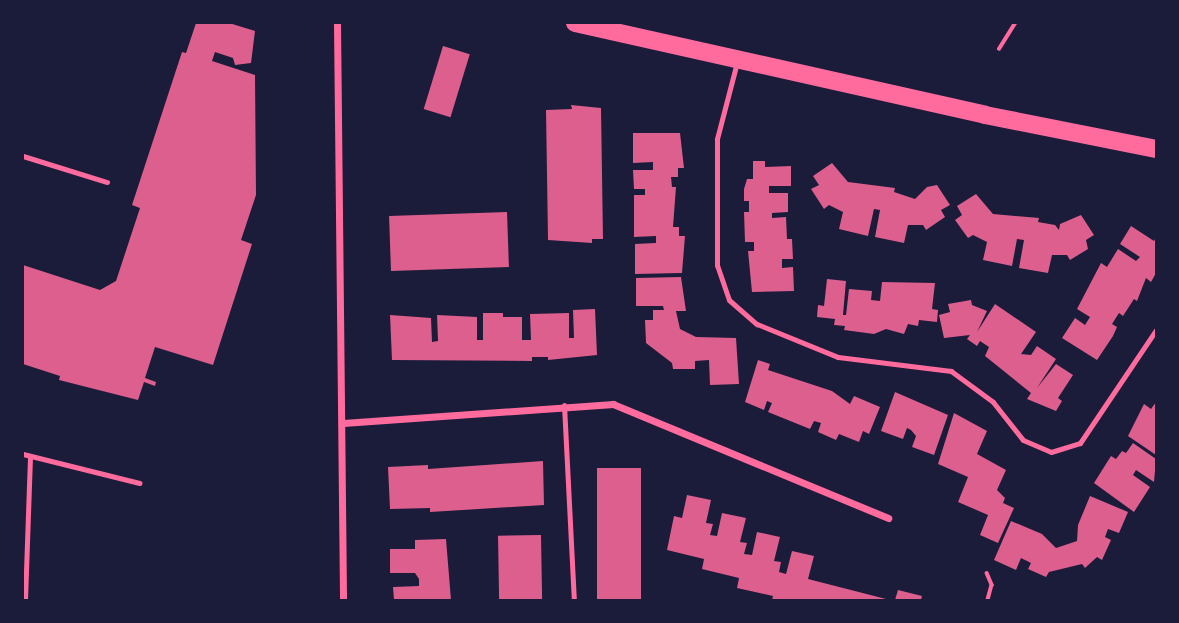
<!DOCTYPE html>
<html>
<head>
<meta charset="utf-8">
<style>
	body { margin:0 }
	#map { position:relative; width:1179px; height:623px; overflow:hidden; background:#1b1b3a; font-family:"Fira Sans Condensed",sans-serif }
	div>[style] { position:absolute }
	[style*='--x'] { left:calc(var(--x)*1px); top:calc(var(--y)*1px); width:calc(var(--w)*1px); rotate:calc(var(--a)*1deg) }
	.building>* { inset:0; background:#dd5f8e; transform-origin:0 0 }
	.path>* { height:3.5px; margin:-1.75px; padding:0 1.75px; transform-origin:1.75px; border-radius:1.75px; background:#ff6b9d }
	.service>* { height:5px; margin:-2.5px; padding:0 2.5px; transform-origin:2.5px; border-radius:2.5px; background:#ff6b9d }
	.minor>* { height:7px; margin:-3.5px; padding:0 3.5px; transform-origin:3.5px; border-radius:3.5px; background:#ff6b9d }
	.primary>* { height:18px; margin:-9px; padding:0 9px; transform-origin:9px; border-radius:9px; background:#ff6b9d }
	span { translate:-50% -50%; white-space:nowrap; text-align:center; line-height:1.15; -webkit-text-stroke:5px #1b1b3a; paint-order:stroke }
	.frame { position:absolute; inset:0; border:24px solid #1b1b3a; pointer-events:none }
</style>
</head>
<body>
<div id="map">
	<div class="building">
		<i style="clip-path:polygon(196px 23px,229px 23px,255px 31px,251px 63px,235px 65px,233px 58px,215px 52px,212px 61px,255px 75px,256px 195px,241px 240px,252px 244px,213px 365px,155px 347px,145px 378px,156px 382px,155px 386px,144px 382px,138px 400px,59px 380px,60px 376px,23px 364px,23px 265px,100px 290px,116px 281px,140px 208px,132px 205px,182px 52px,186px 53px)"></i>
		<i style="left:443px;top:46px;width:28px;height:66px;rotate:17deg"></i>
		<i style="clip-path:polygon(571px 105px,601px 108px,603px 239px,592px 239px,592px 243px,548px 240px,546px 110px,572px 109px)"></i>
		<i style="clip-path:polygon(633px 133px,680px 133px,684px 168px,678px 168px,678px 177px,671px 177px,672px 187px,676px 187px,673px 227px,679px 227px,679px 236px,685px 236px,682px 273px,635px 274px,635px 244px,656px 243px,656px 236px,634px 237px,634px 195px,645px 195px,645px 189px,634px 189px,633px 170px,653px 170px,653px 162px,633px 163px)"></i>
		<i style="clip-path:polygon(753px 161px,765px 161px,765px 167px,791px 166px,791px 186px,769px 186px,769px 193px,788px 193px,788px 212px,772px 213px,772px 218px,786px 217px,787px 239px,792px 239px,793px 259px,782px 259px,782px 268px,793px 267px,794px 291px,752px 292px,748px 251px,754px 251px,754px 242px,745px 242px,744px 212px,749px 212px,749px 201px,744px 201px,744px 189px,747px 179px,753px 179px)"></i>
		<i style="clip-path:polygon(832px 163px,848px 182px,895px 188px,894px 192px,915px 199px,927px 187px,937px 185px,950px 205px,941px 210px,945px 217px,926px 230px,923px 225px,908px 225px,904px 243px,875px 237px,880px 210px,874px 209px,868px 236px,839px 229px,843px 212px,829px 205px,824px 209px,811px 189px,819px 185px,813px 176px)"></i>
		<i style="clip-path:polygon(976px 194px,993px 214px,1039px 218px,1038px 222px,1055px 225px,1059px 230px,1060px 224px,1081px 215px,1094px 235px,1086px 240px,1088px 249px,1070px 260px,1067px 255px,1052px 255px,1048px 273px,1019px 268px,1024px 240px,1017px 239px,1012px 266px,983px 260px,987px 242px,973px 235px,968px 238px,955px 220px,962px 215px,957px 206px)"></i>
		<i style="left:507px;top:212px;width:55px;height:118px;rotate:88deg"></i>
		<i style="clip-path:polygon(1131px 226px,1154px 241px,1156px 237px,1156px 273px,1151px 282px,1146px 278px,1137px 301px,1134px 299px,1123px 316px,1119px 313px,1112px 324px,1117px 327px,1113px 336px,1097px 360px,1062px 338px,1075px 318px,1085px 325px,1090px 317px,1077px 309px,1101px 263px,1107px 267px,1118px 249px,1136px 261px,1140px 257px,1120px 244px)"></i>
		<i style="clip-path:polygon(681px 277px,686px 311px,676px 311px,680px 329px,696px 337px,736px 338px,739px 384px,710px 385px,709px 360px,695px 361px,695px 369px,673px 369px,672px 363px,646px 343px,645px 320px,653px 320px,653px 310px,664px 310px,663px 306px,636px 306px,636px 278px)"></i>
		<i style="clip-path:polygon(827px 279px,846px 281px,843px 315px,846px 315px,849px 289px,872px 291px,871px 300px,880px 301px,882px 282px,935px 283px,932px 309px,938px 310px,937px 322px,919px 320px,918px 326px,908px 324px,904px 334px,886px 329px,874px 334px,844px 330px,845px 326px,834px 325px,835px 319px,817px 317px,818px 305px,824px 306px)"></i>
		<i style="clip-path:polygon(971px 300px,972px 305px,987px 311px,977px 332px,995px 304px,1036px 332px,1021px 354px,1031px 355px,1037px 346px,1056px 359px,1037px 388px,1056px 364px,1073px 375px,1058px 398px,1062px 401px,1056px 411px,1027px 399px,1031px 393px,985px 356px,989px 347px,980px 341px,977px 346px,967px 339px,970px 335px,944px 338px,939px 315px,950px 312px,948px 304px)"></i>
		<i style="clip-path:polygon(595px 309px,597px 355px,548px 360px,548px 357px,532px 357px,532px 361px,392px 360px,390px 315px,431px 318px,432px 342px,438px 341px,437px 315px,477px 317px,477px 340px,483px 340px,483px 313px,503px 313px,503px 317px,522px 317px,522px 340px,531px 340px,530px 314px,569px 313px,569px 338px,574px 338px,573px 310px)"></i>
		<i style="clip-path:polygon(758px 360px,770px 364px,768px 370px,832px 391px,850px 404px,854px 396px,880px 407px,869px 434px,863px 431px,859px 442px,839px 434px,836px 440px,818px 432px,821px 423px,814px 421px,810px 429px,768px 412px,772px 403px,767px 401px,764px 410px,745px 402px)"></i>
		<i style="clip-path:polygon(895px 392px,948px 415px,934px 455px,912px 447px,916px 436px,911px 430px,907px 428px,903px 439px,881px 431px)"></i>
		<i style="clip-path:polygon(1156px 402px,1156px 455px,1128px 436px,1144px 404px,1151px 409px)"></i>
		<i style="clip-path:polygon(954px 413px,987px 431px,977px 454px,1006px 470px,997px 490px,1005px 498px,1003px 503px,1014px 508px,998px 543px,980px 535px,988px 515px,958px 502px,968px 477px,938px 464px)"></i>
		<i style="clip-path:polygon(1133px 443px,1156px 459px,1154px 482px,1136px 470px,1133px 475px,1150px 487px,1134px 512px,1094px 483px,1111px 456px,1116px 459px,1122px 451px,1126px 453px)"></i>
		<i style="clip-path:polygon(543px 461px,544px 505px,430px 512px,430px 508px,390px 509px,388px 467px,428px 465px,428px 469px)"></i>
		<i style="left:597px;top:468px;width:44px;height:132px"></i>
		<i style="clip-path:polygon(687px 495px,711px 500px,706px 523px,713px 524px,710px 535px,717px 536px,722px 513px,746px 518px,740px 542px,747px 543px,744px 554px,752px 555px,757px 532px,780px 537px,774px 561px,781px 562px,779px 572px,786px 574px,792px 551px,814px 556px,808px 579px,890px 600px,772px 600px,773px 596px,737px 588px,739px 578px,702px 569px,704px 559px,667px 550px,674px 516px,682px 518px)"></i>
		<i style="clip-path:polygon(1090px 496px,1128px 512px,1119px 533px,1108px 529px,1105px 537px,1111px 540px,1102px 560px,1097px 557px,1085px 568px,1082px 564px,1049px 572px,1046px 577px,1028px 569px,1031px 563px,1021px 558px,1016px 570px,994px 560px,1011px 521px,1042px 534px,1056px 548px,1077px 541px,1078px 525px)"></i>
		<i style="left:541px;top:535px;width:65px;height:43px;rotate:89deg"></i>
		<i style="clip-path:polygon(446px 539px,451px 600px,394px 600px,393px 587px,419px 586px,419px 579px,415px 573px,390px 573px,390px 549px,415px 549px,415px 540px)"></i>
		<i style="clip-path:polygon(898px 590px,922px 596px,921px 600px,895px 600px)"></i>
	</div>
	<div class="path">
		<i style="--x:999;--y:49;--w:31;--a:-58"></i>
		<i style="--x:987;--y:573;--w:13;--a:67"></i>
		<i style="--x:992;--y:585;--w:16;--a:105"></i>
	</div>
	<div class="service">
		<i style="--x:737;--y:62;--w:80;--a:104.6"></i>
		<i style="--x:717;--y:139;--w:126;--a:90"></i>
		<i style="--x:717;--y:265;--w:37;--a:71"></i>
		<i style="--x:729;--y:300;--w:37;--a:41"></i>
		<i style="--x:757;--y:324;--w:87;--a:22.2"></i>
		<i style="--x:838;--y:357;--w:114;--a:7.1"></i>
		<i style="--x:951;--y:371;--w:52;--a:36.4"></i>
		<i style="--x:993;--y:402;--w:48;--a:51.7"></i>
		<i style="--x:1023;--y:440;--w:30;--a:23"></i>
		<i style="--x:1051;--y:452;--w:30;--a:-17"></i>
		<i style="--x:1080;--y:443;--w:136;--a:-56.1"></i>
		<i style="--x:23;--y:156;--w:88;--a:17.2"></i>
		<i style="--x:564;--y:405;--w:195;--a:87.1"></i>
		<i style="--x:23;--y:454;--w:120;--a:14"></i>
		<i style="--x:25;--y:600;--w:144;--a:-88"></i>
	</div>
	<div class="minor">
		<i style="--x:337;--y:23;--w:577;--a:89.4"></i>
		<i style="--x:343;--y:423;--w:271;--a:-4"></i>
		<i style="--x:613;--y:404;--w:298;--a:22.5"></i>
	</div>
	<div class="primary">
		<i style="--x:575;--y:23;--w:420;--a:12.6"></i>
		<i style="--x:985;--y:115;--w:174;--a:11.2"></i>
	</div>
	<div class="frame"></div>
</div>
</body>
</html>
